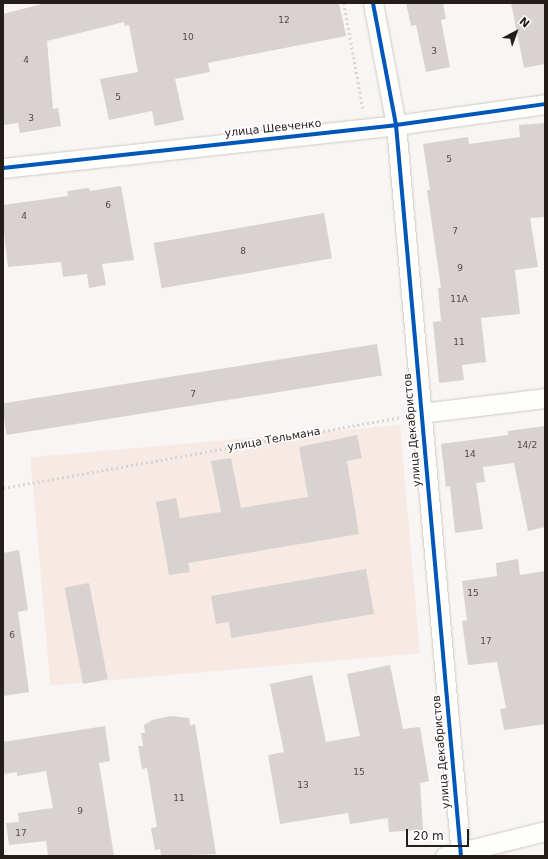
<!DOCTYPE html>
<html>
<head>
<meta charset="utf-8">
<style>
	body { margin:0 }
	#map { position:relative; width:548px; height:859px; overflow:hidden; background:#f9f5f4; font-family:"DejaVu Sans",sans-serif }
	div>[style] { position:absolute }
	[style*='--x'] { left:calc(var(--x)*1px); top:calc(var(--y)*1px); width:calc(var(--w)*1px); rotate:calc(var(--a)*1deg) }
	.built>* { inset:0; background:#f7e9e3; transform-origin:0 0 }
	.building>* { inset:0; background:#d8d2d0; transform-origin:0 0 }
	.path>* { height:2.5px; margin-top:-1.25px; transform-origin:0; background:repeating-linear-gradient(90deg,#d6d5d4 0 2px,transparent 0 5px) }
	.roads { filter:drop-shadow(0 0 1px #cdc8c6) drop-shadow(0 0 1px #cdc8c6) }
	.street>* { height:19px; margin:-9.5px; padding:0 9.5px; transform-origin:9.5px; border-radius:9.5px; background:#fefefd }
	.cycleway>* { height:4px; margin:-2px; padding:0 2px; transform-origin:2px; border-radius:2px; background:#0057b8 }
	span { translate:-50% -50%; white-space:nowrap; text-align:center; line-height:1.15; -webkit-text-stroke:3px #fff; paint-order:stroke }
	.number-label { font-size:9px; color:#514a48 }
	.number-label span { -webkit-text-stroke-width:0 }
	.street-label { font-size:11px; color:#241d1a }
	.frame { position:absolute; inset:0; border:4px solid #241d1a; pointer-events:none }
	.north { position:absolute; left:496px; top:12px; width:40px; height:40px; -webkit-text-stroke:3px #fff; paint-order:stroke; rotate:41deg; font-size:11px; font-weight:700; line-height:16px; text-align:center; color:#241d1a }
	.north::after { content:''; display:block; margin:auto; width:14px; height:18px; background:#241d1a; clip-path:polygon(50% 0,100% 100%,50% 72%,0 100%) }
	.scale { position:absolute; left:406px; top:829px; width:63px; height:18px; box-sizing:border-box; border:2px solid #241d1a; border-top:0; padding-left:5px; font-size:12px; line-height:14px; white-space:nowrap; color:#241d1a; -webkit-text-stroke:3px #fff; paint-order:stroke }
</style>
</head>
<body>
<div id="map">
	<div class="built">
		<i style="left:400px;top:425px;width:229px;height:371px;rotate:85deg"></i>
	</div>
	<div class="building">
		<i style="clip-path:polygon(46px 3px,339px 3px,346px 36px,208px 63px,210px 72px,175px 79px,184px 120px,155px 126px,152px 111px,109px 120px,100px 79px,138px 72px,129px 25px,125px 26px,124px 22px,47px 41px,53px 109px,58px 108px,61px 126px,20px 133px,18px 123px,3px 125px,3px 14px)"></i>
		<i style="clip-path:polygon(406px 3px,443px 3px,446px 19px,441px 20px,450px 67px,426px 72px,416px 25px,411px 26px)"></i>
		<i style="clip-path:polygon(511px 3px,545px 3px,545px 64px,524px 68px)"></i>
		<i style="clip-path:polygon(545px 123px,545px 217px,530px 218px,538px 267px,515px 270px,520px 314px,481px 318px,486px 362px,462px 365px,464px 380px,439px 383px,433px 322px,441px 321px,438px 288px,441px 288px,427px 190px,430px 190px,423px 144px,468px 137px,469px 144px,520px 137px,519px 125px)"></i>
		<i style="clip-path:polygon(121px 186px,134px 260px,102px 264px,106px 285px,89px 288px,87px 274px,63px 277px,61px 262px,8px 267px,4px 233px,3px 233px,3px 205px,68px 196px,67px 191px,89px 188px,90px 191px)"></i>
		<i style="left:324px;top:213px;width:46px;height:173px;rotate:80deg"></i>
		<i style="left:377px;top:344px;width:32px;height:380px;rotate:81deg"></i>
		<i style="clip-path:polygon(545px 426px,545px 527px,528px 531px,514px 463px,483px 467px,485px 482px,476px 483px,483px 529px,455px 533px,450px 486px,446px 487px,441px 444px,508px 435px,508px 431px)"></i>
		<i style="clip-path:polygon(357px 435px,362px 458px,347px 461px,359px 534px,188px 563px,190px 572px,169px 575px,156px 502px,176px 498px,180px 518px,221px 512px,211px 461px,231px 458px,241px 508px,308px 497px,299px 447px)"></i>
		<i style="clip-path:polygon(19px 550px,28px 610px,18px 612px,29px 692px,3px 696px,3px 553px)"></i>
		<i style="clip-path:polygon(518px 559px,520px 575px,545px 571px,545px 724px,504px 730px,500px 709px,506px 708px,497px 662px,468px 665px,462px 621px,467px 620px,462px 581px,497px 576px,496px 563px)"></i>
		<i style="clip-path:polygon(366px 569px,374px 614px,231px 638px,229px 622px,216px 624px,211px 596px)"></i>
		<i style="left:89px;top:583px;width:98px;height:25px;rotate:79deg"></i>
		<i style="clip-path:polygon(390px 665px,403px 729px,420px 727px,429px 781px,420px 783px,423px 830px,389px 832px,388px 818px,350px 824px,348px 813px,280px 824px,268px 755px,284px 752px,270px 684px,312px 675px,326px 742px,360px 736px,347px 674px)"></i>
		<i style="clip-path:polygon(170px 716px,189px 718px,190px 725px,195px 724px,216px 854px,161px 856px,160px 849px,155px 850px,151px 828px,157px 827px,147px 768px,142px 769px,138px 746px,143px 746px,141px 733px,145px 733px,144px 725px,152px 720px)"></i>
		<i style="clip-path:polygon(105px 726px,110px 761px,99px 763px,114px 856px,48px 856px,46px 841px,9px 845px,6px 823px,19px 822px,18px 813px,53px 808px,46px 771px,17px 776px,17px 772px,3px 774px,3px 742px)"></i>
	</div>
	<div class="path">
		<i style="--x:344;--y:3;--w:108;--a:79.8"></i>
		<i style="--x:3;--y:488;--w:405;--a:-10.1"></i>
	</div>
	<div class="roads">
		<div class="street">
			<i style="--x:373;--y:3;--w:124;--a:79.3"></i>
			<i style="--x:396;--y:125;--w:734;--a:84.92"></i>
			<i style="--x:3;--y:168;--w:395;--a:-6.2"></i>
			<i style="--x:396;--y:125;--w:150;--a:-8"></i>
			<i style="--x:421;--y:413;--w:125;--a:-6.9"></i>
			<i style="--x:445;--y:856;--w:103;--a:-14"></i>
		</div>
	</div>
	<div class="cycleway">
		<i style="--x:373;--y:3;--w:124;--a:79.3"></i>
		<i style="--x:396;--y:125;--w:734;--a:84.92"></i>
		<i style="--x:3;--y:168;--w:395;--a:-6.2"></i>
		<i style="--x:396;--y:125;--w:150;--a:-8"></i>
	</div>
	<div class="number-label">
		<span style="left:284px;top:20px">12</span>
		<span style="left:188px;top:37px">10</span>
		<span style="left:434px;top:51px">3</span>
		<span style="left:26px;top:60px">4</span>
		<span style="left:118px;top:97px">5</span>
		<span style="left:31px;top:118px">3</span>
		<span style="left:449px;top:159px">5</span>
		<span style="left:108px;top:205px">6</span>
		<span style="left:24px;top:216px">4</span>
		<span style="left:455px;top:231px">7</span>
		<span style="left:243px;top:251px">8</span>
		<span style="left:460px;top:268px">9</span>
		<span style="left:459px;top:299px">11А</span>
		<span style="left:459px;top:342px">11</span>
		<span style="left:193px;top:394px">7</span>
		<span style="left:527px;top:445px">14/2</span>
		<span style="left:470px;top:454px">14</span>
		<span style="left:473px;top:593px">15</span>
		<span style="left:12px;top:635px">6</span>
		<span style="left:486px;top:641px">17</span>
		<span style="left:359px;top:772px">15</span>
		<span style="left:303px;top:785px">13</span>
		<span style="left:179px;top:798px">11</span>
		<span style="left:80px;top:811px">9</span>
		<span style="left:21px;top:833px">17</span>
	</div>
	<div class="street-label">
		<span style="left:273px;top:129px;rotate:-6deg">улица Шевченко</span>
		<span style="left:413px;top:430px;rotate:-95deg">улица Декабристов</span>
		<span style="left:274px;top:440px;rotate:-10deg">улица Тельмана</span>
		<span style="left:442px;top:752px;rotate:-95deg">улица Декабристов</span>
	</div>
	<div class="frame"></div>
	<div class="north">N</div>
	<div class="scale">20 m</div>
</div>
</body>
</html>
